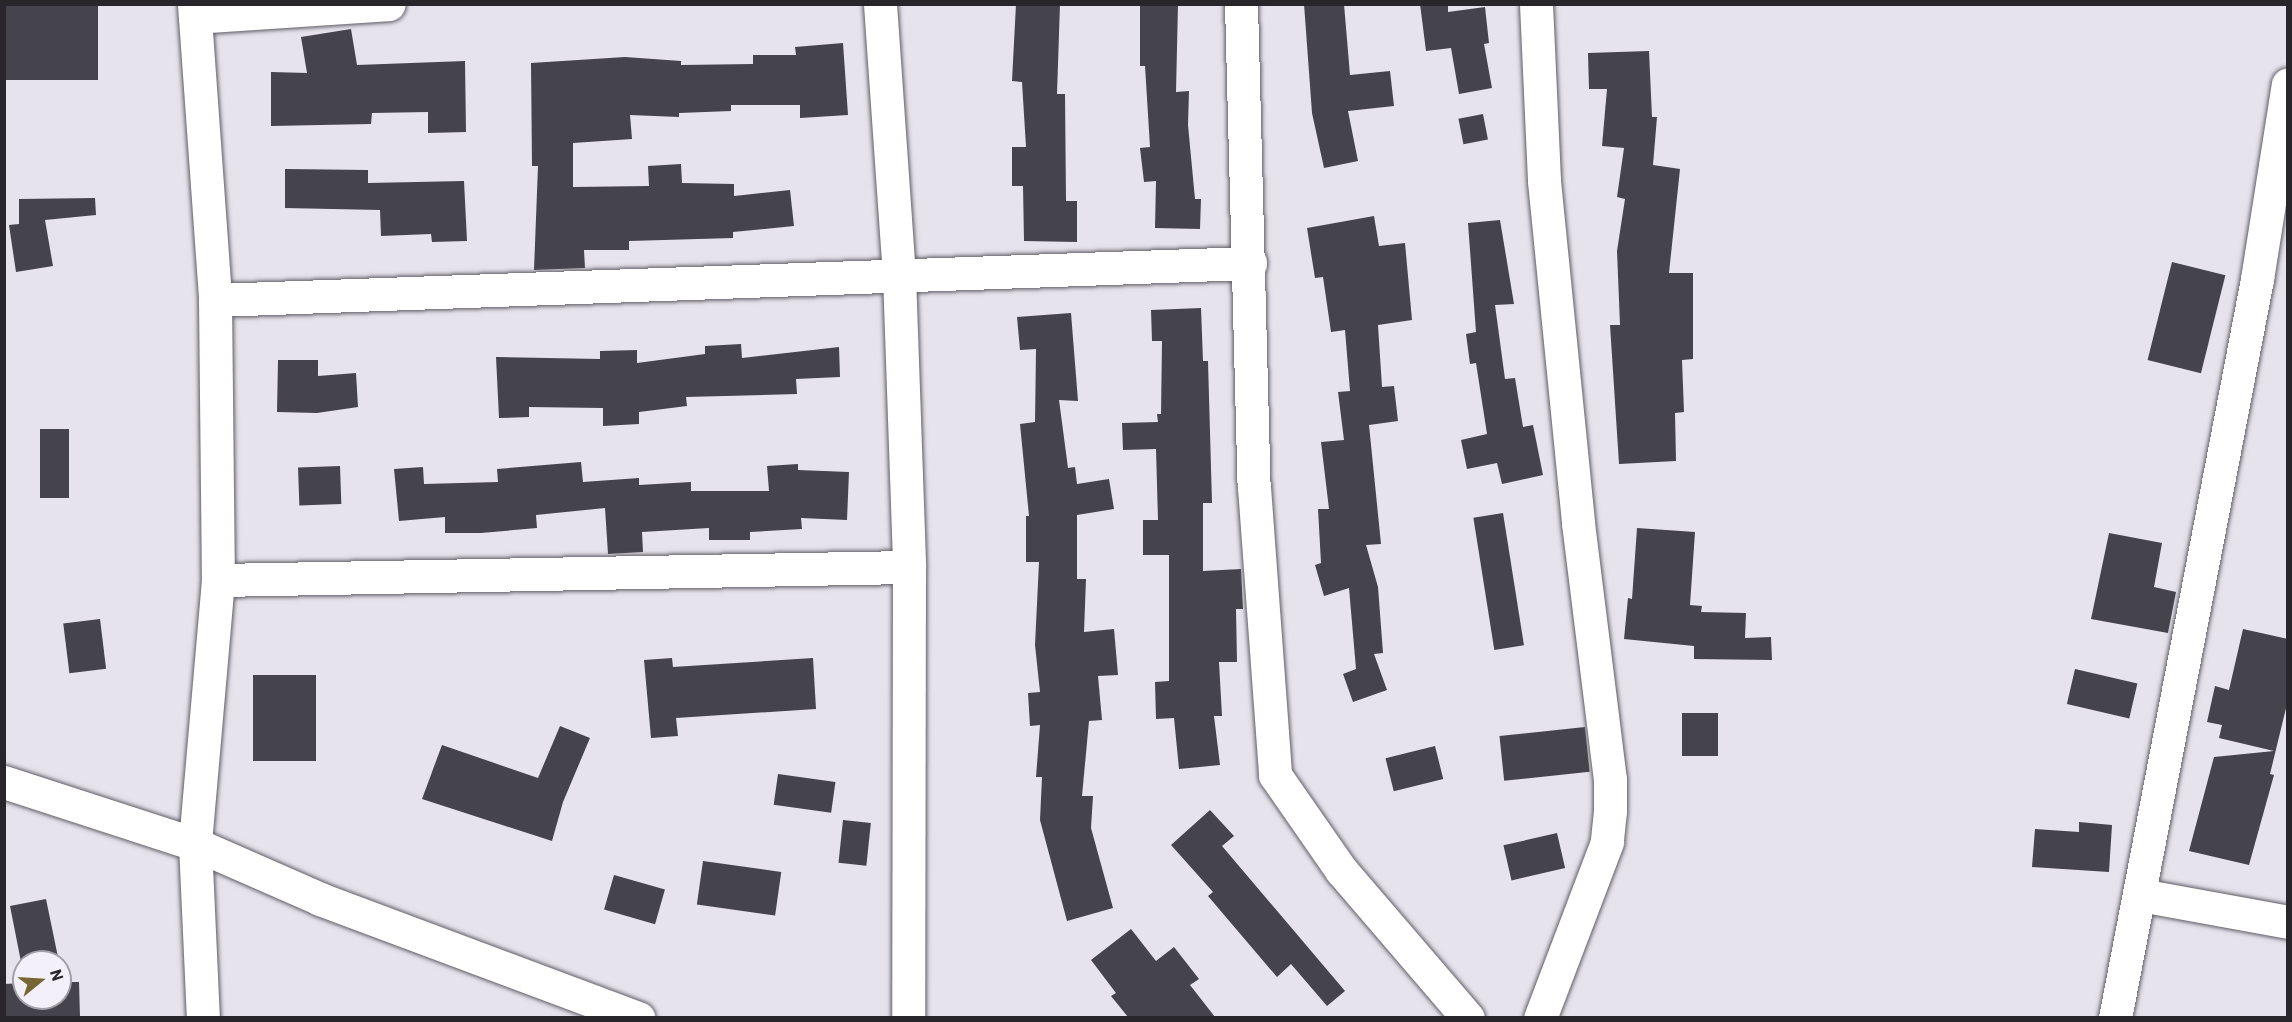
<!DOCTYPE html>
<html>
<head>
<meta charset="utf-8">
<style>
	body { margin:0 }
	#map { position:relative; width:2292px; height:1022px; overflow:hidden; background:#e6e3ec; font-family:Barlow,sans-serif }
	div>[style] { position:absolute }
	[style*='--x'] { left:calc(var(--x)*1px); top:calc(var(--y)*1px); width:calc(var(--w)*1px); rotate:calc(var(--a)*1deg) }
	.building>* { inset:0; background:#45434b; transform-origin:0 0 }
	.roads { filter:drop-shadow(0 0 2px #605d66) drop-shadow(0 0 2px #605d66) }
	.minor>* { height:33px; margin:-16.5px; padding:0 16.5px; transform-origin:16.5px; border-radius:16.5px; background:#fff }
	.tertiary>* { height:33px; margin:-16.5px; padding:0 16.5px; transform-origin:16.5px; border-radius:16.5px; background:#fff }
	span { translate:-50% -50%; white-space:nowrap; text-align:center; line-height:1.15; -webkit-text-stroke:6px #f3f0fa; paint-order:stroke }
	.frame { position:absolute; inset:0; border:6px solid #28262a; pointer-events:none }
	.north { position:absolute; left:12px; top:950px; width:60px; height:60px; box-sizing:border-box; background:#f3f0fa; border:2px solid #a29fa7; border-radius:50%; rotate:72deg; font-size:16px; font-weight:700; line-height:24px; text-align:center; color:#28262a }
	.north::after { content:''; display:block; margin:auto; width:21px; height:27px; background:#776634; clip-path:polygon(50% 0,100% 100%,50% 72%,0 100%) }
</style>
</head>
<body>
<div id="map">
	<div class="building">
		<i style="left:4px;top:4px;width:94px;height:76px"></i>
		<i style="clip-path:polygon(1016px 4px,1060px 4px,1057px 94px,1065px 94px,1066px 201px,1077px 201px,1077px 242px,1024px 241px,1023px 186px,1012px 186px,1012px 147px,1026px 147px,1022px 82px,1012px 81px)"></i>
		<i style="clip-path:polygon(1140px 4px,1178px 4px,1176px 92px,1189px 91px,1188px 125px,1195px 199px,1201px 199px,1200px 229px,1155px 228px,1156px 181px,1144px 182px,1140px 148px,1150px 147px,1145px 66px,1140px 66px)"></i>
		<i style="clip-path:polygon(1304px 4px,1344px 4px,1350px 75px,1390px 71px,1394px 106px,1348px 111px,1358px 161px,1324px 168px,1312px 113px)"></i>
		<i style="clip-path:polygon(1420px 4px,1448px 4px,1448px 12px,1485px 7px,1489px 43px,1484px 44px,1492px 88px,1459px 94px,1451px 48px,1426px 51px)"></i>
		<i style="clip-path:polygon(351px 29px,357px 65px,465px 61px,466px 132px,428px 133px,428px 112px,372px 113px,371px 124px,271px 126px,271px 72px,307px 73px,301px 37px)"></i>
		<i style="clip-path:polygon(843px 43px,848px 115px,800px 118px,800px 105px,731px 105px,731px 111px,679px 113px,679px 117px,630px 115px,632px 139px,573px 143px,573px 187px,649px 186px,648px 166px,681px 164px,682px 183px,734px 184px,734px 196px,790px 190px,794px 226px,733px 232px,733px 238px,629px 241px,629px 250px,584px 250px,585px 268px,534px 270px,538px 166px,532px 166px,531px 63px,625px 57px,681px 61px,681px 65px,753px 64px,753px 55px,796px 55px,795px 47px)"></i>
		<i style="clip-path:polygon(1649px 51px,1652px 117px,1657px 117px,1653px 165px,1680px 169px,1669px 273px,1693px 273px,1693px 359px,1682px 360px,1684px 412px,1675px 413px,1676px 461px,1619px 464px,1610px 325px,1620px 325px,1617px 251px,1625px 199px,1617px 197px,1624px 148px,1602px 146px,1607px 89px,1589px 89px,1588px 53px)"></i>
		<i style="left:1483px;top:114px;width:26px;height:25px;rotate:79deg"></i>
		<i style="clip-path:polygon(285px 169px,368px 170px,368px 183px,464px 181px,467px 241px,432px 242px,431px 234px,381px 236px,380px 210px,285px 208px)"></i>
		<i style="clip-path:polygon(95px 198px,96px 215px,45px 220px,53px 266px,16px 272px,9px 225px,19px 224px,19px 199px)"></i>
		<i style="clip-path:polygon(1374px 216px,1379px 246px,1405px 243px,1412px 320px,1378px 325px,1382px 387px,1394px 386px,1398px 421px,1369px 425px,1381px 544px,1366px 545px,1378px 587px,1383px 653px,1374px 654px,1387px 690px,1353px 702px,1343px 674px,1356px 669px,1349px 588px,1324px 596px,1315px 565px,1321px 563px,1318px 509px,1329px 509px,1321px 442px,1344px 440px,1338px 392px,1350px 391px,1345px 330px,1331px 332px,1323px 277px,1315px 278px,1307px 228px)"></i>
		<i style="clip-path:polygon(1500px 220px,1514px 304px,1495px 305px,1505px 379px,1515px 378px,1523px 427px,1533px 425px,1543px 475px,1502px 484px,1497px 463px,1467px 469px,1461px 440px,1487px 434px,1476px 363px,1470px 364px,1466px 334px,1476px 332px,1468px 223px)"></i>
		<i style="left:2172px;top:262px;width:55px;height:101px;rotate:14deg"></i>
		<i style="clip-path:polygon(1201px 308px,1203px 361px,1208px 361px,1212px 503px,1203px 503px,1203px 571px,1241px 569px,1243px 609px,1236px 609px,1237px 662px,1219px 662px,1222px 716px,1214px 716px,1220px 765px,1179px 769px,1174px 718px,1156px 719px,1155px 682px,1169px 681px,1169px 555px,1143px 555px,1143px 520px,1158px 520px,1156px 449px,1123px 450px,1122px 423px,1158px 422px,1157px 414px,1161px 414px,1162px 341px,1152px 341px,1151px 310px)"></i>
		<i style="clip-path:polygon(1071px 313px,1078px 401px,1059px 400px,1068px 468px,1075px 467px,1077px 484px,1109px 479px,1114px 509px,1077px 515px,1077px 579px,1086px 579px,1084px 632px,1114px 629px,1118px 675px,1098px 676px,1102px 720px,1089px 721px,1082px 796px,1093px 796px,1091px 828px,1113px 908px,1067px 921px,1040px 820px,1042px 777px,1036px 777px,1040px 725px,1030px 726px,1028px 693px,1040px 692px,1035px 645px,1039px 562px,1026px 562px,1026px 516px,1029px 516px,1020px 424px,1035px 422px,1036px 349px,1020px 350px,1017px 317px)"></i>
		<i style="clip-path:polygon(741px 344px,742px 358px,839px 347px,840px 377px,796px 379px,797px 394px,686px 397px,687px 406px,639px 412px,639px 424px,603px 426px,603px 408px,529px 407px,529px 417px,499px 418px,496px 357px,600px 359px,600px 351px,637px 350px,637px 363px,705px 354px,705px 346px)"></i>
		<i style="clip-path:polygon(278px 360px,318px 360px,318px 376px,356px 373px,358px 407px,317px 413px,277px 412px)"></i>
		<i style="left:40px;top:429px;width:29px;height:69px"></i>
		<i style="clip-path:polygon(581px 462px,583px 482px,639px 478px,639px 485px,691px 482px,691px 491px,769px 491px,767px 466px,798px 464px,798px 470px,849px 472px,847px 520px,801px 518px,802px 529px,750px 532px,750px 540px,709px 540px,709px 528px,642px 532px,643px 552px,608px 554px,605px 508px,536px 515px,537px 528px,481px 533px,445px 533px,445px 517px,399px 521px,394px 469px,423px 467px,424px 484px,498px 482px,497px 469px)"></i>
		<i style="left:340px;top:466px;width:38px;height:42px;rotate:88deg"></i>
		<i style="left:1503px;top:513px;width:134px;height:30px;rotate:81deg"></i>
		<i style="clip-path:polygon(1637px 528px,1695px 532px,1690px 605px,1702px 606px,1701px 612px,1746px 613px,1745px 638px,1771px 637px,1772px 660px,1694px 659px,1694px 646px,1624px 639px,1628px 598px,1632px 599px)"></i>
		<i style="clip-path:polygon(2109px 533px,2162px 543px,2154px 587px,2176px 592px,2168px 633px,2091px 619px)"></i>
		<i style="left:100px;top:619px;width:50px;height:37px;rotate:83deg"></i>
		<i style="clip-path:polygon(2243px 629px,2288px 639px,2288px 700px,2270px 774px,2274px 775px,2249px 865px,2189px 851px,2214px 757px,2274px 751px,2219px 738px,2222px 725px,2207px 722px,2215px 686px,2229px 690px)"></i>
		<i style="clip-path:polygon(672px 658px,673px 667px,813px 658px,816px 709px,676px 718px,678px 736px,651px 738px,644px 660px)"></i>
		<i style="left:2075px;top:669px;width:64px;height:36px;rotate:13deg"></i>
		<i style="left:253px;top:675px;width:63px;height:86px"></i>
		<i style="left:1682px;top:713px;width:36px;height:43px"></i>
		<i style="clip-path:polygon(560px 726px,590px 738px,563px 802px,552px 841px,422px 799px,442px 745px,538px 778px)"></i>
		<i style="left:1585px;top:727px;width:45px;height:86px;rotate:84deg"></i>
		<i style="left:1435px;top:746px;width:34px;height:51px;rotate:76deg"></i>
		<i style="left:778px;top:774px;width:58px;height:31px;rotate:8deg"></i>
		<i style="clip-path:polygon(1210px 810px,1234px 836px,1222px 846px,1345px 991px,1327px 1006px,1291px 964px,1277px 977px,1208px 896px,1213px 892px,1171px 845px)"></i>
		<i style="left:843px;top:820px;width:28px;height:43px;rotate:6deg"></i>
		<i style="clip-path:polygon(2079px 822px,2112px 825px,2109px 872px,2032px 867px,2035px 829px,2079px 832px)"></i>
		<i style="left:1557px;top:833px;width:36px;height:55px;rotate:77deg"></i>
		<i style="left:703px;top:861px;width:79px;height:44px;rotate:8deg"></i>
		<i style="left:614px;top:875px;width:53px;height:36px;rotate:16deg"></i>
		<i style="clip-path:polygon(46px 899px,59px 962px,24px 962px,24px 977px,10px 906px)"></i>
		<i style="clip-path:polygon(1131px 929px,1156px 961px,1174px 947px,1199px 979px,1190px 985px,1215px 1017px,1128px 1017px,1111px 996px,1116px 993px,1091px 960px)"></i>
		<i style="clip-path:polygon(60px 969px,63px 982px,79px 982px,80px 1017px,6px 1017px,4px 984px,24px 983px,24px 998px,60px 998px)"></i>
	</div>
	<div class="roads">
		<div class="minor">
			<i style="--x:880;--y:4;--w:272;--a:86"></i>
			<i style="--x:899;--y:275;--w:292;--a:88"></i>
			<i style="--x:909;--y:567;--w:451;--a:90.1"></i>
			<i style="--x:1241;--y:4;--w:483;--a:88.5"></i>
			<i style="--x:1254;--y:487;--w:289;--a:85.8"></i>
			<i style="--x:1275;--y:775;--w:116;--a:55.2"></i>
			<i style="--x:1341;--y:870;--w:195;--a:49.4"></i>
			<i style="--x:1536;--y:4;--w:177;--a:87.4"></i>
			<i style="--x:1544;--y:181;--w:344;--a:84.3"></i>
			<i style="--x:1578;--y:523;--w:258;--a:82.9"></i>
			<i style="--x:1610;--y:779;--w:32;--a:90"></i>
			<i style="--x:1610;--y:811;--w:31;--a:96"></i>
			<i style="--x:1607;--y:842;--w:188;--a:110.8"></i>
			<i style="--x:195;--y:17;--w:194;--a:-3.8"></i>
			<i style="--x:215;--y:300;--w:1036;--a:-2.05"></i>
			<i style="--x:218;--y:580;--w:691;--a:-1.08"></i>
			<i style="--x:2140;--y:895;--w:150;--a:10.3"></i>
			<i style="--x:2115;--y:1018;--w:753;--a:-79.12"></i>
			<i style="--x:2257;--y:279;--w:197;--a:-81"></i>
		</div>
		<div class="tertiary">
			<i style="--x:194;--y:4;--w:297;--a:85.9"></i>
			<i style="--x:215;--y:300;--w:280;--a:89.4"></i>
			<i style="--x:218;--y:580;--w:265;--a:95"></i>
			<i style="--x:195;--y:844;--w:174;--a:87.4"></i>
			<i style="--x:4;--y:782;--w:201;--a:18"></i>
			<i style="--x:195;--y:844;--w:137;--a:23.7"></i>
			<i style="--x:320;--y:899;--w:340;--a:20.5"></i>
		</div>
	</div>
	<div class="frame"></div>
	<div class="north">N</div>
</div>
</body>
</html>
